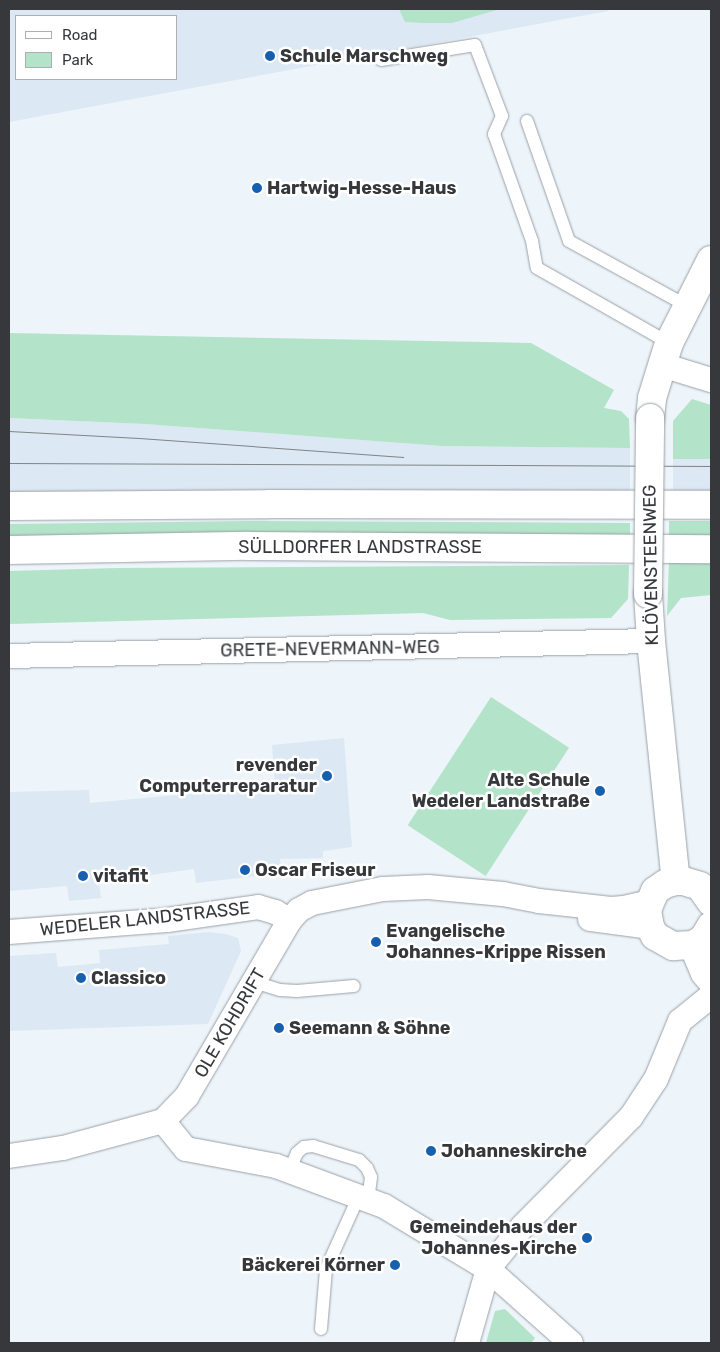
<!DOCTYPE html>
<html>
<head>
<meta charset="utf-8">
<style>
	body { margin:0 }
	#map { position:relative; width:720px; height:1352px; overflow:hidden; background:#edf4fa; font-family:Rubik,sans-serif }
	div>[style] { position:absolute }
	[style*='--x'] { left:calc(var(--x)*1px); top:calc(var(--y)*1px); width:calc(var(--w)*1px); rotate:calc(var(--a)*1deg) }
	.built>* { inset:0; background:#dce8f3; transform-origin:0 0 }
	.green>* { inset:0; background:#b3e3c8; transform-origin:0 0 }
	.roads { filter:drop-shadow(0 0 1px #9aa0a6) drop-shadow(0 0 1px #9aa0a6) }
	.service>* { height:12px; margin:-6px; padding:0 6px; transform-origin:6px; border-radius:6px; background:#fff }
	.minor>* { height:24px; margin:-12px; padding:0 12px; transform-origin:12px; border-radius:12px; background:#fff }
	.tertiary>* { height:28px; margin:-14px; padding:0 14px; transform-origin:14px; border-radius:14px; background:#fff }
	.trunk>* { height:28px; margin:-14px; padding:0 14px; transform-origin:14px; border-radius:14px; background:#fff }
	.tram>* { height:1px; margin:-0.5px; padding:0 0.5px; transform-origin:0.5px; border-radius:0.5px; background:#808488 }
	.bridges { filter:drop-shadow(0 0 1px #9aa0a6) drop-shadow(0 0 1px #9aa0a6) }
	.tertiary-bridge>* { height:28px; margin:-14px; padding:0 14px; transform-origin:14px; border-radius:14px; background:#fff }
	.dots>* { width:14px; height:14px; translate:-50% -50%; box-sizing:border-box; border:2px solid #fff; border-radius:50% }
	span { translate:-50% -50%; white-space:nowrap; text-align:center; line-height:1.15; -webkit-text-stroke:5px #fff; paint-order:stroke }
	.poi-label { font-size:18px; color:#36383b; font-weight:700 }
	.left { translate:0 -50%; text-align:left }
	.right { translate:-100% -50%; text-align:right }
	.street-label { font-size:18px; color:#36383b }
	.frame { position:absolute; inset:0; border:10px solid #36383b; pointer-events:none }
	.legend { position:absolute; left:15px; top:15px; width:162px; height:65px; box-sizing:border-box; background:#fff; border:1px solid #afafb1; margin:0; padding:6px 9px; list-style:none; font-size:15px; color:#36383b }
	.legend li { display:flex; align-items:center; gap:10px; height:25px }
	.legend b { width:25px; border:1px solid #afafb1 }
</style>
</head>
<body>
<div id="map">
	<div class="built">
		<i style="clip-path:polygon(evenodd,9px 9px,607px 9px,608px 11px,9px 122px,9px 9px,16px 16px,176px 16px,176px 79px,16px 79px,16px 16px)"></i>
		<i style="clip-path:polygon(9px 418px,145px 424px,442px 446px,630px 448px,630px 494px,9px 494px)"></i>
		<i style="left:673px;top:459px;width:38px;height:32px"></i>
		<i style="clip-path:polygon(344px 738px,352px 847px,323px 851px,323px 858px,280px 859px,281px 873px,196px 883px,194px 869px,99px 882px,101px 898px,69px 901px,67px 886px,9px 891px,9px 792px,89px 790px,90px 803px,275px 786px,272px 745px)"></i>
		<i style="clip-path:polygon(209px 932px,226px 934px,238px 938px,241px 951px,208px 1024px,9px 1031px,9px 956px,56px 953px,58px 967px,100px 963px,99px 950px,169px 944px,168px 936px)"></i>
	</div>
	<div class="green">
		<i style="clip-path:polygon(399px 9px,500px 9px,452px 23px,424px 23px,405px 22px)"></i>
		<i style="clip-path:polygon(9px 333px,531px 343px,614px 390px,604px 408px,621px 411px,629px 419px,630px 448px,442px 446px,145px 424px,9px 418px)"></i>
		<i style="clip-path:polygon(692px 399px,711px 405px,711px 459px,673px 459px,673px 421px)"></i>
		<i style="clip-path:polygon(251px 521px,630px 523px,630px 536px,9px 539px,9px 524px)"></i>
		<i style="left:669px;top:521px;width:42px;height:14px"></i>
		<i style="clip-path:polygon(669px 561px,711px 561px,711px 595px,681px 598px,667px 616px)"></i>
		<i style="clip-path:polygon(629px 565px,628px 599px,611px 618px,450px 620px,423px 613px,9px 624px,9px 571px,118px 568px)"></i>
		<i style="left:491px;top:697px;width:93px;height:153px;rotate:33deg"></i>
		<i style="clip-path:polygon(505px 1309px,535px 1338px,531px 1343px,486px 1343px,495px 1311px)"></i>
	</div>
	<div class="roads">
		<div class="service">
			<i style="--x:381;--y:60;--w:95;--a:-9.1"></i>
			<i style="--x:475;--y:45;--w:76;--a:69.2"></i>
			<i style="--x:502;--y:116;--w:20;--a:114"></i>
			<i style="--x:494;--y:134;--w:114;--a:70.4"></i>
			<i style="--x:532;--y:241;--w:27;--a:80"></i>
			<i style="--x:537;--y:268;--w:152;--a:29.6"></i>
			<i style="--x:527;--y:121;--w:127;--a:70.7"></i>
			<i style="--x:569;--y:241;--w:135;--a:28.8"></i>
			<i style="--x:254;--y:982;--w:27;--a:17"></i>
			<i style="--x:280;--y:990;--w:17;--a:3"></i>
			<i style="--x:297;--y:991;--w:57;--a:-5"></i>
			<i style="--x:289;--y:1171;--w:20;--a:-66"></i>
			<i style="--x:297;--y:1153;--w:9;--a:-41"></i>
			<i style="--x:304;--y:1147;--w:9;--a:-6"></i>
			<i style="--x:313;--y:1146;--w:48;--a:16.9"></i>
			<i style="--x:359;--y:1160;--w:11;--a:45"></i>
			<i style="--x:367;--y:1168;--w:10;--a:66"></i>
			<i style="--x:371;--y:1177;--w:23;--a:97"></i>
			<i style="--x:321;--y:1329;--w:60;--a:-85.2"></i>
			<i style="--x:326;--y:1269;--w:80;--a:-65.7"></i>
		</div>
		<div class="minor">
			<i style="--x:662;--y:365;--w:51;--a:17"></i>
			<i style="--x:9;--y:656;--w:642;--a:-1.34"></i>
			<i style="--x:590;--y:919;--w:61;--a:7.6"></i>
			<i style="--x:9;--y:932;--w:158;--a:-4.3"></i>
			<i style="--x:167;--y:920;--w:92;--a:-8.1"></i>
			<i style="--x:258;--y:907;--w:18;--a:16"></i>
			<i style="--x:275;--y:912;--w:17;--a:28"></i>
			<i style="--x:163;--y:1121;--w:35;--a:-46"></i>
			<i style="--x:187;--y:1096;--w:204;--a:-59.7"></i>
			<i style="--x:290;--y:920;--w:13;--a:-48"></i>
			<i style="--x:299;--y:910;--w:15;--a:-28"></i>
			<i style="--x:312;--y:903;--w:72;--a:-11.2"></i>
			<i style="--x:383;--y:889;--w:45;--a:-2.5"></i>
			<i style="--x:428;--y:887;--w:75;--a:5.3"></i>
			<i style="--x:503;--y:894;--w:37;--a:11"></i>
			<i style="--x:539;--y:901;--w:72;--a:6.3"></i>
			<i style="--x:611;--y:909;--w:13;--a:-4"></i>
			<i style="--x:624;--y:908;--w:26;--a:-13"></i>
			<i style="--x:163;--y:1121;--w:36;--a:51"></i>
			<i style="--x:186;--y:1149;--w:92;--a:10.7"></i>
			<i style="--x:276;--y:1166;--w:115;--a:20.3"></i>
			<i style="--x:384;--y:1206;--w:122;--a:31.2"></i>
			<i style="--x:488;--y:1269;--w:111;--a:41.7"></i>
			<i style="--x:9;--y:1156;--w:55;--a:-8.4"></i>
			<i style="--x:63;--y:1148;--w:104;--a:-15.1"></i>
			<i style="--x:467;--y:1343;--w:77;--a:-74.2"></i>
			<i style="--x:488;--y:1269;--w:55;--a:-50.9"></i>
			<i style="--x:523;--y:1226;--w:153;--a:-45.3"></i>
			<i style="--x:631;--y:1117;--w:45;--a:-56.7"></i>
			<i style="--x:656;--y:1079;--w:63;--a:-67.5"></i>
			<i style="--x:680;--y:1021;--w:40;--a:-39"></i>
		</div>
		<div class="tertiary">
			<i style="--x:650;--y:418;--w:20;--a:-84"></i>
			<i style="--x:652;--y:398;--w:58;--a:-72.8"></i>
			<i style="--x:669;--y:343;--w:93;--a:-63.2"></i>
			<i style="--x:648;--y:594;--w:47;--a:86.3"></i>
			<i style="--x:651;--y:641;--w:241;--a:84.1"></i>
			<i style="--x:711;--y:902;--w:19;--a:-125"></i>
			<i style="--x:700;--y:886;--w:17;--a:-163"></i>
			<i style="--x:684;--y:881;--w:8;--a:180"></i>
			<i style="--x:676;--y:881;--w:11;--a:165"></i>
			<i style="--x:665;--y:884;--w:12;--a:145"></i>
			<i style="--x:655;--y:891;--w:21;--a:113"></i>
			<i style="--x:647;--y:910;--w:17;--a:80"></i>
			<i style="--x:650;--y:927;--w:10;--a:61"></i>
			<i style="--x:655;--y:936;--w:21;--a:29"></i>
			<i style="--x:673;--y:946;--w:20;--a:-3"></i>
			<i style="--x:693;--y:945;--w:13;--a:-32"></i>
			<i style="--x:704;--y:938;--w:14;--a:-60"></i>
			<i style="--x:693;--y:945;--w:30;--a:67"></i>
			<i style="--x:705;--y:973;--w:9;--a:49"></i>
		</div>
		<div class="trunk">
			<i style="--x:9;--y:506;--w:260;--a:-0.4"></i>
			<i style="--x:269;--y:504;--w:442;--a:0.1"></i>
			<i style="--x:9;--y:550;--w:239;--a:-1"></i>
			<i style="--x:248;--y:546;--w:463;--a:0.4"></i>
		</div>
	</div>
	<div class="tram">
		<i style="--x:9;--y:431;--w:130;--a:3.1"></i>
		<i style="--x:139;--y:438;--w:265;--a:4.1"></i>
		<i style="--x:9;--y:463;--w:702;--a:0.24"></i>
	</div>
	<div class="bridges">
		<div class="tertiary-bridge">
			<i style="--x:648;--y:594;--w:176;--a:-89.3"></i>
		</div>
	</div>
	<div class="dots">
		<i style="left:270px;top:56px;background:#175faf"></i>
		<i style="left:257px;top:188px;background:#175faf"></i>
		<i style="left:327px;top:776px;background:#175faf"></i>
		<i style="left:600px;top:791px;background:#175faf"></i>
		<i style="left:245px;top:870px;background:#175faf"></i>
		<i style="left:83px;top:876px;background:#175faf"></i>
		<i style="left:376px;top:942px;background:#175faf"></i>
		<i style="left:81px;top:978px;background:#175faf"></i>
		<i style="left:279px;top:1028px;background:#175faf"></i>
		<i style="left:431px;top:1151px;background:#175faf"></i>
		<i style="left:587px;top:1238px;background:#175faf"></i>
		<i style="left:395px;top:1265px;background:#175faf"></i>
	</div>
	<div class="poi-label">
		<span class="left" style="left:280px;top:56px">Schule Marschweg</span>
		<span class="left" style="left:267px;top:188px">Hartwig-Hesse-Haus</span>
		<span class="right" style="left:317px;top:776px">revender<br>Computerreparatur</span>
		<span class="right" style="left:590px;top:791px">Alte Schule<br>Wedeler Landstraße</span>
		<span class="left" style="left:255px;top:870px">Oscar Friseur</span>
		<span class="left" style="left:93px;top:876px">vitafit</span>
		<span class="left" style="left:386px;top:942px">Evangelische<br>Johannes-Krippe Rissen</span>
		<span class="left" style="left:91px;top:978px">Classico</span>
		<span class="left" style="left:289px;top:1028px">Seemann &amp; Söhne</span>
		<span class="left" style="left:441px;top:1151px">Johanneskirche</span>
		<span class="right" style="left:577px;top:1238px">Gemeindehaus der<br>Johannes-Kirche</span>
		<span class="right" style="left:385px;top:1265px">Bäckerei Körner</span>
	</div>
	<div class="street-label">
		<span style="left:360px;top:547px">SÜLLDORFER LANDSTRASSE</span>
		<span style="left:651px;top:565px;rotate:-91deg">KLÖVENSTEENWEG</span>
		<span style="left:330px;top:649px;rotate:-1deg">GRETE-NEVERMANN-WEG</span>
		<span style="left:145px;top:919px;rotate:-6deg">WEDELER LANDSTRASSE</span>
		<span style="left:230px;top:1023px;rotate:-60deg">OLE KOHDRIFT</span>
	</div>
	<div class="frame"></div>
	<ul class="legend">
	<li><b style="height:6px;background:#fff"></b>Road</li>
	<li><b style="height:14px;background:#b3e3c8"></b>Park</li>
	</ul>
</div>
</body>
</html>
